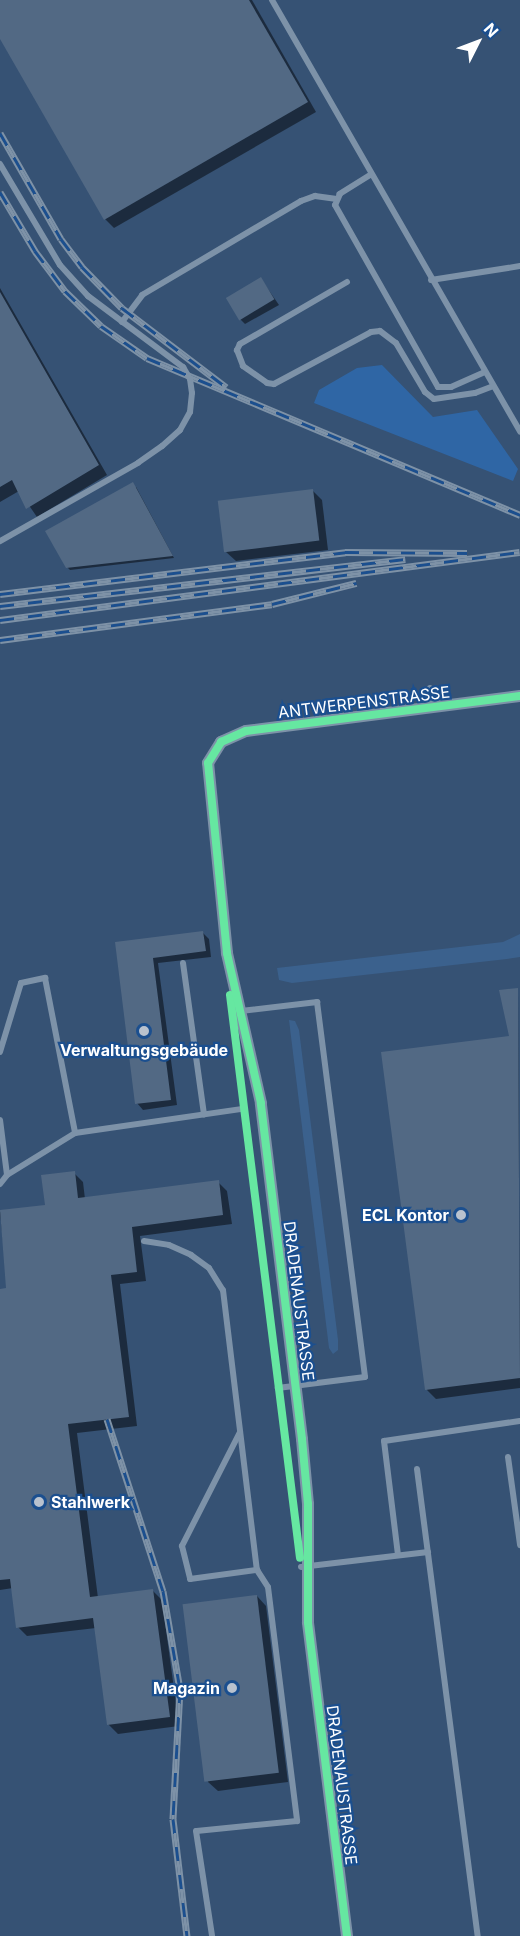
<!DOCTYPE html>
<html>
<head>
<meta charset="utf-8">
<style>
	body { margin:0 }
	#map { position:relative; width:520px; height:1936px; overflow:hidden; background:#365274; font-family:Inter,sans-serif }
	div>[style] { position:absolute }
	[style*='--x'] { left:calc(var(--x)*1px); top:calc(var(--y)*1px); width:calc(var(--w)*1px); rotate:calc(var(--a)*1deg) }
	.green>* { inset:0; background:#2f66a5 }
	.water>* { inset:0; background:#3b618d }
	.shadow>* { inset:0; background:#0007 }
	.building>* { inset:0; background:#526984; transform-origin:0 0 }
	.service>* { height:6px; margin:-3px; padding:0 3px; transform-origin:3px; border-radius:3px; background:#7d92a8 }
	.minor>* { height:12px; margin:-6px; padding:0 6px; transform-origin:6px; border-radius:6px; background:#7d92a8 }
	.rail>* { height:7px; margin-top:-3.5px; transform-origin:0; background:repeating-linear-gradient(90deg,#1b4f8f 0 14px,#7e92a7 0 28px); box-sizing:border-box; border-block:2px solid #7e92a7 }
	.cycleway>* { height:8px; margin:-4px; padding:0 4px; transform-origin:4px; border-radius:4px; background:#66e7a1 }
	.dots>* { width:16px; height:16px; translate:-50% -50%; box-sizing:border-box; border:3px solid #1b4f8f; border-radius:50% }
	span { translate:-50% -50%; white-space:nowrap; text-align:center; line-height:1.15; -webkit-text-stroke:4.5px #1b4f8f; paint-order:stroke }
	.street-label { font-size:16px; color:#fff }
	.poi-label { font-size:16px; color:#fff; font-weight:700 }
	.right { translate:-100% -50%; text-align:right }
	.left { translate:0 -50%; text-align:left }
	.north { position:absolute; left:448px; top:12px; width:60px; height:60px; -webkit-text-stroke:4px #1b4f8f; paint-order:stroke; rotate:48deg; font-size:16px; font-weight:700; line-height:24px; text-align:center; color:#fff }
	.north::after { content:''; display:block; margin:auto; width:21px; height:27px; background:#fff; clip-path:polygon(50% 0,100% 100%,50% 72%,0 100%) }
</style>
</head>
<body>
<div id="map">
	<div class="green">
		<i style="clip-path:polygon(382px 365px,433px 417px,477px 410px,518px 469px,513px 481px,314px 403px,319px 390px,357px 368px)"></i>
	</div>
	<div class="water">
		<i style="clip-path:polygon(520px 934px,520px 957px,507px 959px,292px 983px,279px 980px,277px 968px,503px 942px)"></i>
		<i style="clip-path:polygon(289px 1020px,295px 1021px,299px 1030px,338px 1340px,338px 1350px,333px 1354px,329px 1348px)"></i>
	</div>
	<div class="shadow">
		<i style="clip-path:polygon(0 0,252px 0,316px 112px,114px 228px,105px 219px,0 36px)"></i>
		<i style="clip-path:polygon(261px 279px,279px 305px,245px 324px,239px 318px)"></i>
		<i style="clip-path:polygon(0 288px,107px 475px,37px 517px,19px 491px,0 502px)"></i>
		<i style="clip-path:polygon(136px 487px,174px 558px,70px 570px,67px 567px)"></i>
		<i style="clip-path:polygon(312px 490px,322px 500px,328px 550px,236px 561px,226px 552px)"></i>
		<i style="clip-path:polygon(203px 933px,209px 939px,211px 957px,158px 963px,177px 1105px,143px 1110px,137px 1103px,116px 944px)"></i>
		<i style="clip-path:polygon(518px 989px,520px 1388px,436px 1399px,427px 1390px,511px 1037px)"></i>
		<i style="clip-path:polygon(74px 1173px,83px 1182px,85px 1199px,218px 1182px,227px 1191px,232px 1224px,140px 1236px,146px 1281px,120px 1284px,137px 1426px,77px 1433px,98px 1598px,153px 1591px,162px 1600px,179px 1726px,118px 1734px,108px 1724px,96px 1628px,27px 1636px,18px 1627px,13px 1588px,0 1590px,0 1290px,8px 1289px,0 1212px,47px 1206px)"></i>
		<i style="clip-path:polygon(257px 1596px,266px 1606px,288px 1782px,218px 1791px,208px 1782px)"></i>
	</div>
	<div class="building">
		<i style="clip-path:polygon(0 0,249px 0,308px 102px,104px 220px,0 39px)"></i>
		<i style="left:261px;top:277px;width:26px;height:41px;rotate:59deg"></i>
		<i style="clip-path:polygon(0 292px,99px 465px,26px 509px,12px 480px,0 487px)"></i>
		<i style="clip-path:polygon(133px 482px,173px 556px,66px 568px,45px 531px)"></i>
		<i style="left:313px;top:489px;width:52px;height:96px;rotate:83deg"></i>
		<i style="clip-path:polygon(203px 931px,206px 951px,153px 958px,171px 1100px,135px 1104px,115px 942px)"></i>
		<i style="clip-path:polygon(518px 988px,520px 1378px,425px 1390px,381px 1052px,509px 1036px,499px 990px)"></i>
		<i style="clip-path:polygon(75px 1171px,78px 1198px,219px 1180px,223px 1215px,132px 1227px,137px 1272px,111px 1275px,129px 1417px,68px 1424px,90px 1597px,153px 1589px,170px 1717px,107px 1725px,93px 1618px,16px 1628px,10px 1579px,0 1580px,0 1289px,6px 1288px,0 1210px,45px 1205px,41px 1175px)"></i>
		<i style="left:257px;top:1595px;width:179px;height:75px;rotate:83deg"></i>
	</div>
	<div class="service">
		<i style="--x:272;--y:0;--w:498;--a:60.1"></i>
		<i style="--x:0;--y:164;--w:117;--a:59.3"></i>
		<i style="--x:60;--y:265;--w:42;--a:47.9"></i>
		<i style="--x:88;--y:296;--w:119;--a:36.8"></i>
		<i style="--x:183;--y:367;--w:14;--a:60"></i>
		<i style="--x:190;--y:379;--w:14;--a:82"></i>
		<i style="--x:192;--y:393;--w:19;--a:96"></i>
		<i style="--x:190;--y:412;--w:21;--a:119"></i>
		<i style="--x:180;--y:430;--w:24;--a:138"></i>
		<i style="--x:162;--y:446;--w:29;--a:145"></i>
		<i style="--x:138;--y:463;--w:159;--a:150.5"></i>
		<i style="--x:370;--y:175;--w:36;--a:148"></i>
		<i style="--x:340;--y:194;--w:12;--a:114"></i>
		<i style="--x:335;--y:205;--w:209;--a:60.5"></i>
		<i style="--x:438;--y:387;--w:13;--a:0"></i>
		<i style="--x:451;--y:387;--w:37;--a:-24"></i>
		<i style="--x:431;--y:280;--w:90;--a:-8.9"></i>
		<i style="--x:347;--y:282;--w:124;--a:149.9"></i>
		<i style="--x:240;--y:344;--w:7;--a:117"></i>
		<i style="--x:237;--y:350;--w:17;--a:69"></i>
		<i style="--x:243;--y:366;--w:29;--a:35"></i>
		<i style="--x:267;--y:383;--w:7;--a:8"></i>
		<i style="--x:274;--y:384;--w:110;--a:-28.2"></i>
		<i style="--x:371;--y:332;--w:9;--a:-6"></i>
		<i style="--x:380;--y:331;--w:20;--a:37"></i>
		<i style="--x:396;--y:343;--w:57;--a:59.4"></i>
		<i style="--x:425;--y:392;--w:11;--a:38"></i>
		<i style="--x:434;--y:399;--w:41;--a:-8.3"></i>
		<i style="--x:475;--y:393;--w:19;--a:-21"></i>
		<i style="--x:122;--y:322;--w:34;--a:-53"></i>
		<i style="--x:142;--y:295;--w:185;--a:-30.6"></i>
		<i style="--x:301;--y:201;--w:15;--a:-20"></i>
		<i style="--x:315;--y:196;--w:22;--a:8"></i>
		<i style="--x:430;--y:688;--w:19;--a:81"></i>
		<i style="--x:183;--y:963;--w:153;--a:82.1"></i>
		<i style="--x:232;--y:1012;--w:86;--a:-6.7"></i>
		<i style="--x:317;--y:1002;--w:378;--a:82.7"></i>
		<i style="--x:365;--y:1377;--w:88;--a:172.8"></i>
		<i style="--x:0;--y:1052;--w:72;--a:-73.1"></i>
		<i style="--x:21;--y:983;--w:25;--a:-12"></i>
		<i style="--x:45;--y:978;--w:158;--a:79"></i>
		<i style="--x:0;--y:1120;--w:55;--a:82.7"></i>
		<i style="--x:0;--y:1184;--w:11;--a:-52"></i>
		<i style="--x:7;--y:1175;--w:80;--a:-31.7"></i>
		<i style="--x:75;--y:1133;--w:169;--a:-8.2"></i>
		<i style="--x:144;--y:1241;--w:25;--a:9"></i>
		<i style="--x:169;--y:1245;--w:24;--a:24"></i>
		<i style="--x:191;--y:1255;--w:22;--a:36"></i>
		<i style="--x:209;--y:1268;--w:26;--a:58"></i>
		<i style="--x:223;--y:1290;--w:282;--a:83.1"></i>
		<i style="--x:257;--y:1570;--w:20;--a:57"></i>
		<i style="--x:268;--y:1587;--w:236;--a:82.9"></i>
		<i style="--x:297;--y:1821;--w:101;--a:174.3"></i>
		<i style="--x:196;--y:1831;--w:106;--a:81.3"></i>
		<i style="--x:240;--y:1432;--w:128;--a:117"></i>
		<i style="--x:182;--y:1546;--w:34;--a:76"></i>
		<i style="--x:190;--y:1579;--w:68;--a:-7.7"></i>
		<i style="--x:508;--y:1457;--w:89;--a:82.2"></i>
		<i style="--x:417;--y:1469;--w:471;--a:82.6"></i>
		<i style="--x:398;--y:1555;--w:115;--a:-97"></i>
		<i style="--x:384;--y:1441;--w:137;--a:-8.4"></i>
		<i style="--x:301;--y:1567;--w:128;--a:-6.7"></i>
	</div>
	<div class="minor">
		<i style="--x:347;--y:1936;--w:316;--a:-97.1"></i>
		<i style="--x:308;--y:1622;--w:118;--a:-90"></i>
		<i style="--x:308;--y:1504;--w:65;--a:-95.3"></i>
		<i style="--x:302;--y:1439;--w:338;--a:-97"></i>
		<i style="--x:261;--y:1103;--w:154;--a:-102.8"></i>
		<i style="--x:227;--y:953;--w:191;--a:-95.7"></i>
		<i style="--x:208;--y:763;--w:25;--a:-58"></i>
		<i style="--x:221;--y:742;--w:27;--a:-24"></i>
		<i style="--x:246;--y:731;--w:276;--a:-7.3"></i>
	</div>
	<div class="rail">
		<i style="--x:0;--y:133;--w:122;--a:60.1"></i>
		<i style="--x:61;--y:239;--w:35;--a:53"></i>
		<i style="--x:82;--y:267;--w:57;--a:45.7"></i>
		<i style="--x:122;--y:308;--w:131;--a:37.2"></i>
		<i style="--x:0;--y:192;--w:69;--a:59.3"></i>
		<i style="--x:35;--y:251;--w:50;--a:53.1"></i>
		<i style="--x:65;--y:291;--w:50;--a:44.2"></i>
		<i style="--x:101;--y:326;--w:56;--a:34.8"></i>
		<i style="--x:147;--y:358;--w:405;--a:22.8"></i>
		<i style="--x:0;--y:594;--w:348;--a:-6.9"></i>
		<i style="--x:345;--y:552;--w:122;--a:0.5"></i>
		<i style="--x:0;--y:606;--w:408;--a:-6.6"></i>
		<i style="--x:0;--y:620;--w:524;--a:-7.45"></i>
		<i style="--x:0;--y:640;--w:274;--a:-7.5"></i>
		<i style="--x:272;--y:604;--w:87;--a:-14"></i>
		<i style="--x:107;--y:1419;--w:181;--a:72"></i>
		<i style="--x:163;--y:1591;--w:99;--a:80.2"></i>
		<i style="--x:180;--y:1689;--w:130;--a:93.1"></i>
		<i style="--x:173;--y:1819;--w:118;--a:83.2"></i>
	</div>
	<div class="cycleway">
		<i style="--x:230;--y:995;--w:567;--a:82.91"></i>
		<i style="--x:347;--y:1936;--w:316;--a:-97.1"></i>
		<i style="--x:308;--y:1622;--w:118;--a:-90"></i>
		<i style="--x:308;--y:1504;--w:65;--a:-95.3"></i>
		<i style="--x:302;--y:1439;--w:338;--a:-97"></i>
		<i style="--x:261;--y:1103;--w:154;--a:-102.8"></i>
		<i style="--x:227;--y:953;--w:191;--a:-95.7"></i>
		<i style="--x:208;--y:763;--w:25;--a:-58"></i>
		<i style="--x:221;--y:742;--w:27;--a:-24"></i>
		<i style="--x:246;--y:731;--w:276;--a:-7.3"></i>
	</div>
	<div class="dots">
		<i style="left:144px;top:1031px;background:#b9c2ce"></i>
		<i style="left:461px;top:1215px;background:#b9c2ce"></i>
		<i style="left:39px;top:1502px;background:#b9c2ce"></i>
		<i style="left:232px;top:1688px;background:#b9c2ce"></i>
	</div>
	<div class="street-label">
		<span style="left:364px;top:702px;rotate:-7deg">ANTWERPENSTRASSE</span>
		<span style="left:299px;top:1301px;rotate:83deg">DRADENAUSTRASSE</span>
		<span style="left:342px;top:1785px;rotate:83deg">DRADENAUSTRASSE</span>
	</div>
	<div class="poi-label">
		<span style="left:144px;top:1050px">Verwaltungsgebäude</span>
		<span class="right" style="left:449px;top:1215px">ECL Kontor</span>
		<span class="left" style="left:51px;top:1502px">Stahlwerk</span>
		<span class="right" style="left:220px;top:1688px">Magazin</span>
	</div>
	<div class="north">N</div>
</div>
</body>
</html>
